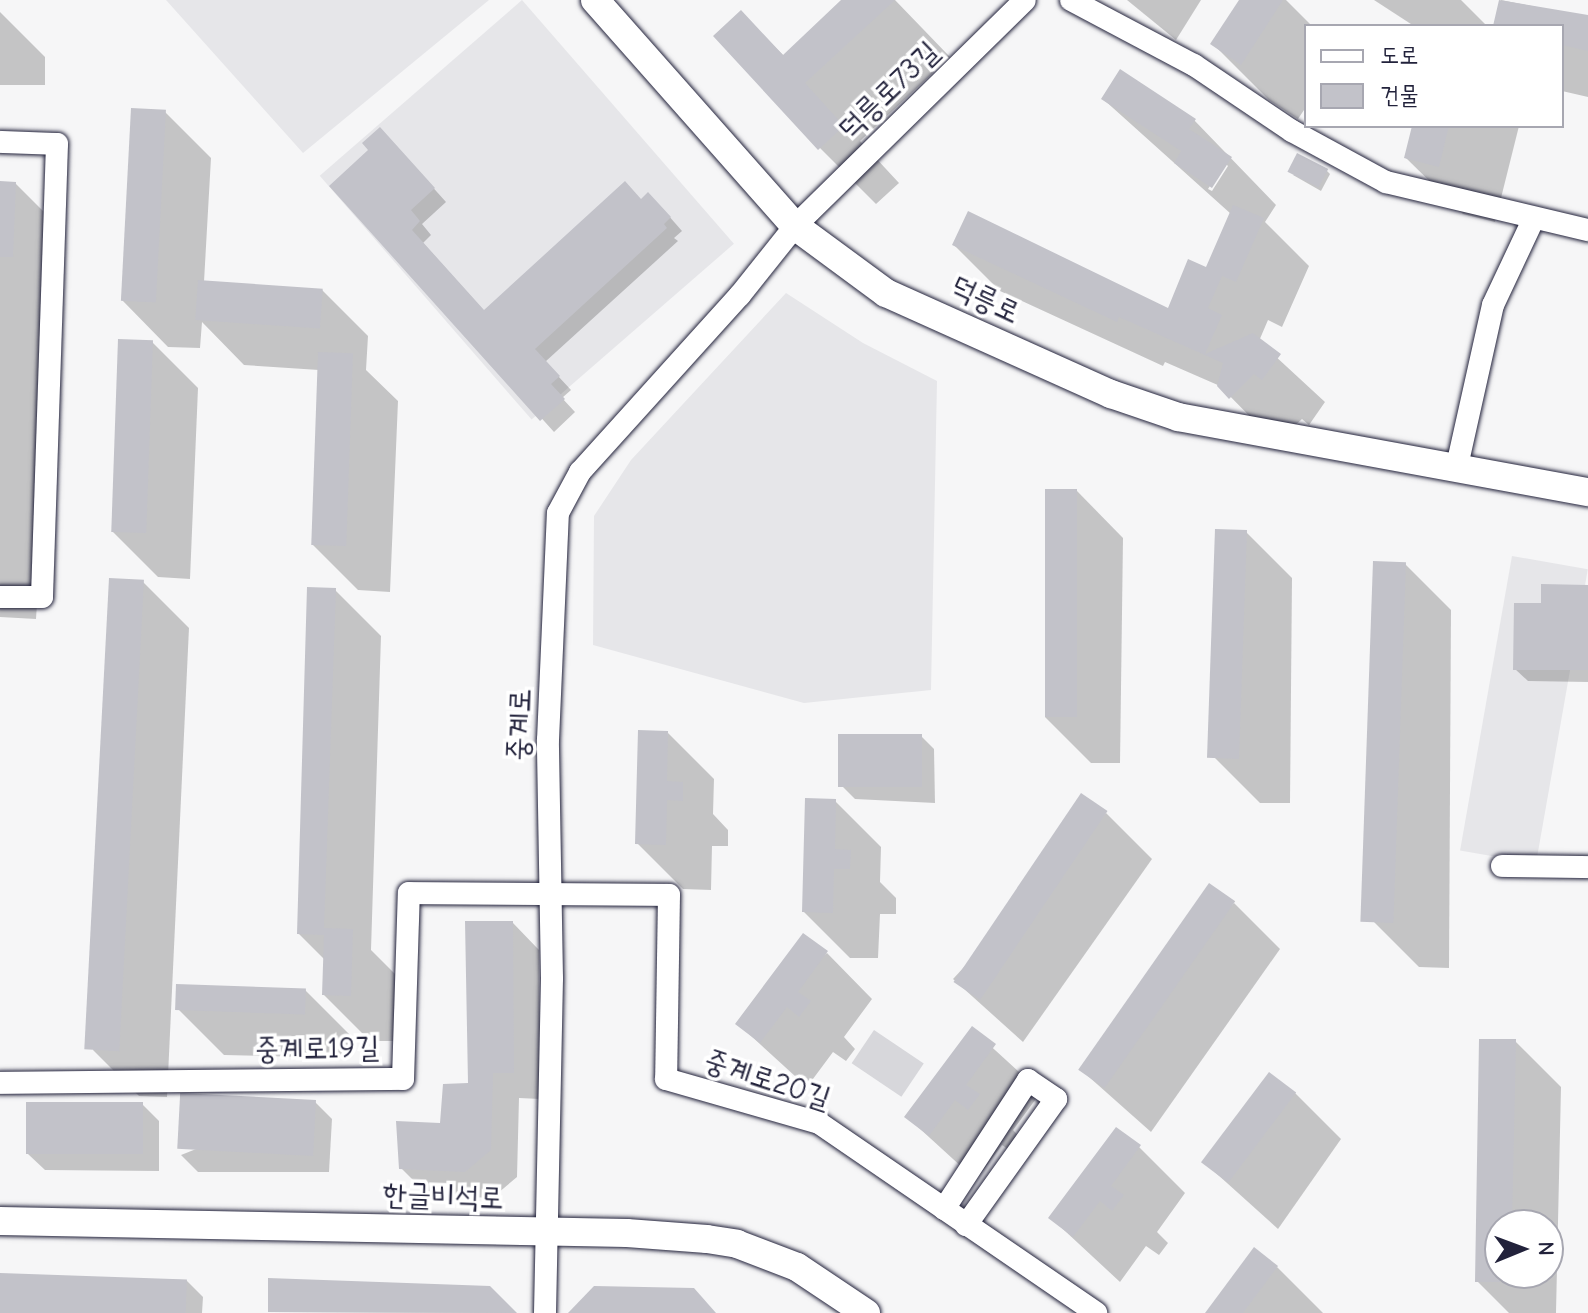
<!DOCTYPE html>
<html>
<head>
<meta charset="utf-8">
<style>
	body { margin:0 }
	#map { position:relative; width:1588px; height:1313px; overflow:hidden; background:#f6f6f7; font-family:"Comic Neue","Poor Story",sans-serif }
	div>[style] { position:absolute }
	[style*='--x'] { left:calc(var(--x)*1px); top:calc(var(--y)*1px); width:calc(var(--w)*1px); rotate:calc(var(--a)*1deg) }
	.built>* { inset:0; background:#e6e6e9; transform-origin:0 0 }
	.green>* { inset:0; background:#d7d7db; transform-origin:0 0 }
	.shadow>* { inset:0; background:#0003 }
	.building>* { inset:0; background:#c2c2c9; transform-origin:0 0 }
	.roads { filter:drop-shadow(0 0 2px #22223b) drop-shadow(0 0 2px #22223b) }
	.minor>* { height:22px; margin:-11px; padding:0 11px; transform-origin:11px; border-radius:11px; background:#fff }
	.major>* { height:28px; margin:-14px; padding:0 14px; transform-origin:14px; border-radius:14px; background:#fff }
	span { translate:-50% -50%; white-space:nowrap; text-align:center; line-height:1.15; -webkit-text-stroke:7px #fff; paint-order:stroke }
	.street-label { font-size:30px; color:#22223b }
	.legend { position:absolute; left:1304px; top:24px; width:260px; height:104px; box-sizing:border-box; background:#fff; border:2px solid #a7a7b1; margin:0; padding:10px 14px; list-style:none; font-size:24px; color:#22223b }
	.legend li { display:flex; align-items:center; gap:16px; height:40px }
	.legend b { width:40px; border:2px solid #a7a7b1 }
	.north { position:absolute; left:1484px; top:1209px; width:80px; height:80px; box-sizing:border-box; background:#fff; border:2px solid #a7a7b1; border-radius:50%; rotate:89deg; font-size:22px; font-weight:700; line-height:32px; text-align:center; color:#22223b }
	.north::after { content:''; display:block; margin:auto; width:28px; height:36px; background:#22223b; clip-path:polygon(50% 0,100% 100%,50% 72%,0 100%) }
</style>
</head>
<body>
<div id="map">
	<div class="built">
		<i style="clip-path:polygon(166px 0,489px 0,303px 153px)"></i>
		<i style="left:522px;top:0;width:323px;height:268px;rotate:49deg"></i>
		<i style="clip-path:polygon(786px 293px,863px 343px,937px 381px,931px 690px,804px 703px,593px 645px,594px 516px,631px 460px)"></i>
		<i style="left:1512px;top:556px;width:77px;height:299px;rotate:10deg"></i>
	</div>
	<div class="green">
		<i style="left:874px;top:1030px;width:60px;height:40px;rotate:34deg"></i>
	</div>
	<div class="shadow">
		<i style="clip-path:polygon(844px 0,895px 0,950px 57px,860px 141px,899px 183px,876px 204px,820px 148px,741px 13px,784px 56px)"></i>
		<i style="clip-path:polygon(1127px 0,1201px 0,1176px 40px)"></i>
		<i style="clip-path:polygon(1241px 0,1286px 0,1312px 26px,1306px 26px,1306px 107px,1298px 119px,1269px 100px,1213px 44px)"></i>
		<i style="clip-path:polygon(1374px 0,1461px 0,1487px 26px,1414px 26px)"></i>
		<i style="clip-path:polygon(1501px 0,1588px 17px,1588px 97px,1562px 91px,1562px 26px,1495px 26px)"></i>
		<i style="clip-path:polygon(0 12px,45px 57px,45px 85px,0 85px)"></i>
		<i style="clip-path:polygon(evenodd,1103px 99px,1194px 120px,1276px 205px,1265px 222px,1309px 266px,1282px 327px,1268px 320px,1259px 341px,1325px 402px,1309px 425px,1302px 419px,1276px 443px,1220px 386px,1165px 362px,1163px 366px,1000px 291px,954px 245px,1169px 310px,1207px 270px,1231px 214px,1103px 99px,1225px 163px,1228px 166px,1212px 191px,1208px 189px,1225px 163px)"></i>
		<i style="clip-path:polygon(165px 112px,211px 158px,204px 282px,322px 290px,368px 336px,366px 370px,398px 401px,390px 592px,358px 590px,312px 544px,319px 370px,244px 365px,202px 322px,200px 348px,168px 347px,122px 300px)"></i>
		<i style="clip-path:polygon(1414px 126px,1519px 126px,1495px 222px,1463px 214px,1406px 158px)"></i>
		<i style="clip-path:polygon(392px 142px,446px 202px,422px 224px,431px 235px,423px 243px,485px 312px,641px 201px,661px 207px,682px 231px,674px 238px,678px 241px,545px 362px,571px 390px,562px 398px,575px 412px,554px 432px,332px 186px)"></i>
		<i style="clip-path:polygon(1327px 171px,1330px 174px,1321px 191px,1293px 175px)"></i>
		<i style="clip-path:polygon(0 183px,16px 184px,62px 230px,36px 619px,0 617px)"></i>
		<i style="clip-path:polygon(152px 342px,198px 388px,190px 579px,158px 577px,112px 531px)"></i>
		<i style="clip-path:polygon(1077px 491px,1123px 538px,1120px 763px,1091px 763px,1045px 717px)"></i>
		<i style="clip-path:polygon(1246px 532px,1292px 578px,1290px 803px,1260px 803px,1214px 757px)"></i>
		<i style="clip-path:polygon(1405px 564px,1451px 610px,1449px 968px,1419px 967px,1373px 921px)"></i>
		<i style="clip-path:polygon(143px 582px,189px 628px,167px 1097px,139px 1096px,93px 1050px)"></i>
		<i style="clip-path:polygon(1588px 587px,1588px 682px,1528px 681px,1515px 669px,1542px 605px)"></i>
		<i style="clip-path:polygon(335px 590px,381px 636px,371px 950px,398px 977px,397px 1041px,370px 1041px,324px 995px,325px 960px,299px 934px)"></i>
		<i style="clip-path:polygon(668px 733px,714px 779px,713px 814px,728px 830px,728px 846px,712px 846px,711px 890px,683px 889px,637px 843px)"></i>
		<i style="clip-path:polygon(921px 736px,934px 749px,935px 803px,855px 799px,842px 786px)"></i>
		<i style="clip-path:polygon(835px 801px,881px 847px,880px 882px,896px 898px,896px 914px,880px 914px,878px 958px,850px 958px,804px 912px)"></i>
		<i style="clip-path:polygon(1106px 813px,1152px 859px,1023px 1042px,953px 979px)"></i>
		<i style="clip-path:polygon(1234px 903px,1280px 949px,1151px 1132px,1080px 1069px)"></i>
		<i style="clip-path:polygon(513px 923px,539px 950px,540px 1099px,519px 1098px,517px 1177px,492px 1198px,428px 1195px,401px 1168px,442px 1125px,470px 1085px)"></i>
		<i style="clip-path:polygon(827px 953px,872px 999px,844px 1037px,855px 1049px,846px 1061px,833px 1052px,807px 1087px,738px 1024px)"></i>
		<i style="clip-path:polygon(305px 990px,351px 1036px,350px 1058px,224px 1055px,178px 1009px)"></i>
		<i style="clip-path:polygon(972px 1029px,1041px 1092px,1013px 1130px,1024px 1142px,1015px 1154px,1002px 1145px,976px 1180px,907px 1117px)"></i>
		<i style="clip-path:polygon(evenodd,1515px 1041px,1561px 1087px,1556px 1313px,1509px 1313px,1477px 1281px,1515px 1041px,1500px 1225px,1548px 1225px,1548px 1273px,1500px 1273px,1500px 1225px)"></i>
		<i style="clip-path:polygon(1295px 1093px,1341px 1139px,1278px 1229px,1207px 1165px)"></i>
		<i style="clip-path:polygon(315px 1102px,332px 1119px,329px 1172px,198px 1172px,181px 1155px)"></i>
		<i style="clip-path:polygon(142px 1104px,159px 1121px,159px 1171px,45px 1170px,28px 1154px)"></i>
		<i style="clip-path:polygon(1139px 1147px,1185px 1193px,1157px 1232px,1168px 1243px,1159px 1255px,1146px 1246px,1120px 1282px,1051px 1218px)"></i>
		<i style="clip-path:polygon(1277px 1267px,1323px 1313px,1207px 1313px)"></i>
		<i style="clip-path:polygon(0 1275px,186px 1280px,203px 1297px,202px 1313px,0 1313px)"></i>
		<i style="clip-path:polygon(489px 1288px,514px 1313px,270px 1312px)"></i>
	</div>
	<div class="building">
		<i style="clip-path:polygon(841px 0,895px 0,805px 83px,844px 126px,818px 150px,713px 36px,741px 10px,783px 55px)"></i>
		<i style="clip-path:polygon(1239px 0,1283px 0,1241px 65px,1210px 44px)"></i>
		<i style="clip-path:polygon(1499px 0,1588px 15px,1588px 51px,1562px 45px,1562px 26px,1493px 26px)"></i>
		<i style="clip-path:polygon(1120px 69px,1196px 119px,1189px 129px,1232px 157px,1212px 188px,1174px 163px,1181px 151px,1101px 99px)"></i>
		<i style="left:131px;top:108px;width:35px;height:193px;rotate:3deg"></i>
		<i style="clip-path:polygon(1412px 126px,1449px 126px,1439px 167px,1404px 158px)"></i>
		<i style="clip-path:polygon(380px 127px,435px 188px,411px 210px,420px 221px,412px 230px,484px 310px,625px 181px,641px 199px,648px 192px,671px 217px,664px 224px,667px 228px,535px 349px,560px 376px,551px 384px,565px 399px,540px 421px,329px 186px,368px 150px,362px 143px)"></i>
		<i style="left:1297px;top:153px;width:35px;height:21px;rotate:27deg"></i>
		<i style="clip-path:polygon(0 181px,16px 182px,13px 257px,0 257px)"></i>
		<i style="clip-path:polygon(1233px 205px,1264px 218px,1236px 282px,1222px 276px,1208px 308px,1222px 315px,1205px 354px,1253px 333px,1281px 354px,1262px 380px,1254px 374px,1229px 399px,1217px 386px,1223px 363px,1119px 317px,1117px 322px,952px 245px,968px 211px,1168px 308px,1188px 259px,1206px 267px)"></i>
		<i style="left:198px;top:280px;width:125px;height:40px;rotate:4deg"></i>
		<i style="left:118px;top:339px;width:35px;height:193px;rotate:2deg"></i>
		<i style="left:318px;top:352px;width:35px;height:193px;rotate:2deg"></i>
		<i style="left:1045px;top:489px;width:32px;height:228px"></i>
		<i style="left:1215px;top:529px;width:32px;height:229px;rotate:2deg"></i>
		<i style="left:1373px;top:561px;width:33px;height:361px;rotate:2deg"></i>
		<i style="left:109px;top:578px;width:35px;height:472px;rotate:3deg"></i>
		<i style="clip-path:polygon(1541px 584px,1588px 585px,1588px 670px,1513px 670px,1514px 603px,1541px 603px)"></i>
		<i style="clip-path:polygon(307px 587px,336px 588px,324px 928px,353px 929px,351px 996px,322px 995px,324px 935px,297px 934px)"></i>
		<i style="clip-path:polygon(638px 730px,668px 731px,667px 781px,683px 782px,683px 801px,667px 800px,666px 845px,635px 844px)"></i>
		<i style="left:838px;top:734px;width:84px;height:53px"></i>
		<i style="left:1081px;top:793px;width:32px;height:228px;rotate:34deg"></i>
		<i style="clip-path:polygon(805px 798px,836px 799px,835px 849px,851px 850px,850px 869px,834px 869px,833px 913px,802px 912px)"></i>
		<i style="left:1209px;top:883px;width:32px;height:228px;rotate:35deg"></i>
		<i style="clip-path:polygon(465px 921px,513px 921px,514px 1073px,493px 1073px,491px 1150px,465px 1172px,399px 1169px,396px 1121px,440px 1123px,443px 1084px,468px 1083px)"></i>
		<i style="clip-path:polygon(803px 933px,828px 951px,798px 992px,811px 1001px,799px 1017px,787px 1007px,760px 1043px,735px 1024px)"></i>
		<i style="left:176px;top:984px;width:130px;height:26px;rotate:2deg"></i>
		<i style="clip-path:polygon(972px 1026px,996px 1044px,966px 1085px,980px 1094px,968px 1110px,955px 1100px,929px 1136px,904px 1117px)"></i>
		<i style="clip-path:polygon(1479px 1039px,1516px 1039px,1512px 1225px,1500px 1225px,1500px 1282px,1475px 1282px)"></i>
		<i style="left:1269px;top:1072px;width:34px;height:113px;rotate:37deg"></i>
		<i style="left:316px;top:1100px;width:56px;height:136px;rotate:93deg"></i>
		<i style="left:143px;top:1102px;width:52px;height:117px;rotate:90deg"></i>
		<i style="clip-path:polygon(1116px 1127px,1141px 1145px,1111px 1186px,1124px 1195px,1112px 1211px,1100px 1201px,1073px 1237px,1048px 1218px)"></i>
		<i style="clip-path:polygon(1254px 1247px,1278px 1266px,1243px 1313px,1205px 1313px)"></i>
		<i style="left:0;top:1273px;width:187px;height:40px;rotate:2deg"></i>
		<i style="clip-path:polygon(268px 1278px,490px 1286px,517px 1313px,268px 1312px)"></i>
		<i style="clip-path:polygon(594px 1286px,694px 1288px,716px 1313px,568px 1313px)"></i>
	</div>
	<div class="roads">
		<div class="minor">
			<i style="--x:1071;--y:0;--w:139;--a:27.9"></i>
			<i style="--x:1194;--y:65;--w:118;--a:34"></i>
			<i style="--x:1292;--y:131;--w:107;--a:28.5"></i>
			<i style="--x:1386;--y:182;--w:208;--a:13.4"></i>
			<i style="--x:0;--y:142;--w:57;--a:2"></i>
			<i style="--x:57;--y:144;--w:453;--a:91.9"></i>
			<i style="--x:42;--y:597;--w:42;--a:180"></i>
			<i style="--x:1457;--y:466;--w:165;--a:-77.4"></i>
			<i style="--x:1493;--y:305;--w:96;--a:-64.8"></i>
			<i style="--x:1502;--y:866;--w:86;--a:0.7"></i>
			<i style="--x:0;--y:1083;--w:403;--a:-0.6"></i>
			<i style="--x:403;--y:1079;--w:186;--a:-88.2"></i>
			<i style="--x:409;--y:893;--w:260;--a:0.4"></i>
			<i style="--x:669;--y:895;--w:184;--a:90.9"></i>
			<i style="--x:666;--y:1079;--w:159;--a:16"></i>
			<i style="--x:819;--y:1123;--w:336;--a:34.4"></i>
			<i style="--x:944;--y:1209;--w:154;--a:-56.9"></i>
			<i style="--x:1028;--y:1080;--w:34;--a:34"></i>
			<i style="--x:1056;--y:1099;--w:155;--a:125.5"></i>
			<i style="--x:545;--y:1313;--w:335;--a:-88.8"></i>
			<i style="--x:552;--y:978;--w:238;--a:-91"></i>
			<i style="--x:548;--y:740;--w:227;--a:-87.5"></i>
			<i style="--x:558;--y:513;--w:47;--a:-61.8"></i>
			<i style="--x:580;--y:472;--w:239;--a:-47.9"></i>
			<i style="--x:740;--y:295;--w:88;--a:-51.4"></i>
			<i style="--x:795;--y:226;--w:322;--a:-44.5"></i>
		</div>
		<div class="major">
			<i style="--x:595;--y:0;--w:302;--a:48.5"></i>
			<i style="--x:795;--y:226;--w:113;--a:36.4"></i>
			<i style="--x:886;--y:293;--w:247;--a:24.2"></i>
			<i style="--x:1111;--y:394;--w:71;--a:18.9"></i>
			<i style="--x:1178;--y:417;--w:417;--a:10.4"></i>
			<i style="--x:0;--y:1221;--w:627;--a:1.1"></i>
			<i style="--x:627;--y:1233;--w:80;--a:4.3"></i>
			<i style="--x:707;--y:1239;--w:30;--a:9"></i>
			<i style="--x:737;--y:1244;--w:64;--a:21"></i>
			<i style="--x:797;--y:1267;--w:83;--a:33.7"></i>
		</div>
	</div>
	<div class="street-label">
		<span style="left:889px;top:91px;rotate:-44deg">덕릉로73길</span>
		<span style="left:985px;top:300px;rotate:25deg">덕릉로</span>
		<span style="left:520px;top:725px;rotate:-88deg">중계로</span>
		<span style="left:317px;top:1049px;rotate:-1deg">중계로19길</span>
		<span style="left:767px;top:1080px;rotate:18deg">중계로20길</span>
		<span style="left:443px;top:1197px;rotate:2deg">한글비석로</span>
	</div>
	<ul class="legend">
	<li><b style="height:10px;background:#fff"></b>도로</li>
	<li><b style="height:22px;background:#c2c2c9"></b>건물</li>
	</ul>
	<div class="north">N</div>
</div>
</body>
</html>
